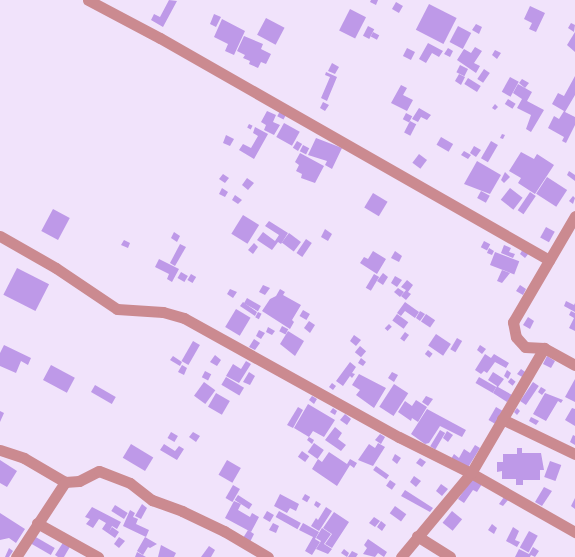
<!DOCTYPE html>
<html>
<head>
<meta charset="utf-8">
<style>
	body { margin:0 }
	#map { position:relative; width:575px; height:557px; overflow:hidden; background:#f1e3fb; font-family:Ubuntu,sans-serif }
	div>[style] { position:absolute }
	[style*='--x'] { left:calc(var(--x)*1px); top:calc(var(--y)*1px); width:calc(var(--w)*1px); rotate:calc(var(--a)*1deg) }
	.building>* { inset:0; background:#be99e8; transform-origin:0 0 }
	.minor>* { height:11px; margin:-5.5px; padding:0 5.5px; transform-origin:5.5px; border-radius:5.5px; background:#cb8a90 }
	span { translate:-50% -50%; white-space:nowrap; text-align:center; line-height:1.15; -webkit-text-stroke:3.5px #f8f5fb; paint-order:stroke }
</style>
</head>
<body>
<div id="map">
	<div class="building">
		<i style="clip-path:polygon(169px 0,177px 1px,163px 27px,151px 20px,154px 14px,160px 17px)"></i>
		<i style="clip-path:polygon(371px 0,378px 0,376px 5px,370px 2px)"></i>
		<i style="left:396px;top:2px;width:8px;height:8px;rotate:30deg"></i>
		<i style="left:429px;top:4px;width:31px;height:29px;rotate:27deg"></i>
		<i style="clip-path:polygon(530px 6px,545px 13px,536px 32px,529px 29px,532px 23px,524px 19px)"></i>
		<i style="left:350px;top:9px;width:18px;height:24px;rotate:27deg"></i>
		<i style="clip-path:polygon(214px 14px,221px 17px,216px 27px,210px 24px)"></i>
		<i style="left:266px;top:18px;width:21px;height:19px;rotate:28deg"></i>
		<i style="clip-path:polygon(222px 19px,245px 31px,234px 55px,225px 51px,228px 44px,214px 37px)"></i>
		<i style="clip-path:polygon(571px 23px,575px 25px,574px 32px,568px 28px)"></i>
		<i style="clip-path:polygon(476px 24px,482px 27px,479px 34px,472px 30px)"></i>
		<i style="left:368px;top:26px;width:7px;height:11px;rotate:27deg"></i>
		<i style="left:458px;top:26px;width:15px;height:18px;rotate:28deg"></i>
		<i style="left:373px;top:32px;width:7px;height:5px;rotate:27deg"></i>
		<i style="clip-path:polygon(575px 32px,575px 52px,567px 45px)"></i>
		<i style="clip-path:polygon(244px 36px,263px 44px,261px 49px,271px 54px,266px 64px,261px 62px,258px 68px,249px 64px,250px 61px,243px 58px,245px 55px,237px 51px)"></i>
		<i style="clip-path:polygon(428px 43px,443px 51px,439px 57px,432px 53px,426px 63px,419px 59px)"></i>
		<i style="clip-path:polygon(475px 47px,482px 51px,474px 63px,480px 66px,476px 73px,457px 60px,464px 49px,471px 53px)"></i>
		<i style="left:407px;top:48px;width:9px;height:9px;rotate:27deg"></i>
		<i style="clip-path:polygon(448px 48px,453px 51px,450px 57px,444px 54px)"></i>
		<i style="clip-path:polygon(495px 50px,501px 53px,497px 59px,492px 55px)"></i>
		<i style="clip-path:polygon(332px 63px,339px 67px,335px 74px,328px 71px)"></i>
		<i style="left:460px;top:65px;width:9px;height:8px;rotate:27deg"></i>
		<i style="left:484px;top:69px;width:7px;height:12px;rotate:34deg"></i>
		<i style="clip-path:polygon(326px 72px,337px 77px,327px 101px,321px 98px,330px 77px,325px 75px)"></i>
		<i style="clip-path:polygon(459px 74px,465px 77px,461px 85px,455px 81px)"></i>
		<i style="clip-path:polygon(575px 76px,575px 95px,565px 112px,575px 117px,575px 125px,566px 143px,562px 141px,564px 137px,548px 128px,554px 116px,559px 119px,564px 111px,552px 104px,558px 93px,564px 96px)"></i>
		<i style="left:510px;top:77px;width:10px;height:17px;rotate:29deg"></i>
		<i style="left:468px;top:78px;width:15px;height:7px;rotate:32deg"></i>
		<i style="clip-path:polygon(522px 79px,529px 83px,525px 88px,519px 83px)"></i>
		<i style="clip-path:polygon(518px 84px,532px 92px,527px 101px,544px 110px,531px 132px,526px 129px,531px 115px,517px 108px,522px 99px,513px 93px)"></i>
		<i style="clip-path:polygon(401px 85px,407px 88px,403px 95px,413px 100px,407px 111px,391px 103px)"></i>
		<i style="left:508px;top:99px;width:9px;height:6px;rotate:32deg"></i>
		<i style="clip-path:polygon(323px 102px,329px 105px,325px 111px,320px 108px)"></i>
		<i style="clip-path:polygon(495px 104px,498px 107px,495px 110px,492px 108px)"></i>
		<i style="clip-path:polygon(419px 108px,431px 115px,427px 120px,421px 117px,418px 122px,412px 119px)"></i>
		<i style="clip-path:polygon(267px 111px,276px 115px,273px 122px,280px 125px,274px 135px,264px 130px,266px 125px,261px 122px)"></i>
		<i style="left:280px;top:111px;width:7px;height:6px;rotate:27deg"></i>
		<i style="left:406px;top:113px;width:7px;height:7px;rotate:27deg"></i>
		<i style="left:410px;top:121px;width:7px;height:13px;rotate:27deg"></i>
		<i style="left:284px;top:123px;width:18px;height:16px;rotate:29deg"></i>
		<i style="left:249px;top:124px;width:4px;height:4px;rotate:27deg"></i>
		<i style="clip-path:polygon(255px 127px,268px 134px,254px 159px,239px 150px,243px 144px,251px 148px,258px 136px,253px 133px)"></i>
		<i style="clip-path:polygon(502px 134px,505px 135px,503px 139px,500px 138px)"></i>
		<i style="clip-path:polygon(226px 135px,234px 139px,230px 146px,223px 143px)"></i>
		<i style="left:441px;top:137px;width:14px;height:9px;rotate:30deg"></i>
		<i style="clip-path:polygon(316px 138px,342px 148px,332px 169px,325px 165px,327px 161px,308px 155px)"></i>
		<i style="left:297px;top:141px;width:6px;height:8px;rotate:31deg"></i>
		<i style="left:491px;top:141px;width:8px;height:20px;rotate:30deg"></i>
		<i style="left:303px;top:145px;width:7px;height:7px;rotate:27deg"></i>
		<i style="clip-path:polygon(474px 146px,481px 150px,476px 157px,470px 153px)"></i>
		<i style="clip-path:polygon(464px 151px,471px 155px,468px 159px,461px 155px)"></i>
		<i style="clip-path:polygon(521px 152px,534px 159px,537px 154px,554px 165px,535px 194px,518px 183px,521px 178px,509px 171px)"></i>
		<i style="clip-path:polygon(300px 153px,324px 166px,315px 183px,301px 178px,302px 174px,296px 171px,299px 165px,295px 162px)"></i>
		<i style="left:419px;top:154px;width:10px;height:11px;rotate:37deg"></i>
		<i style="clip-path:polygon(477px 161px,501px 175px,490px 194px,464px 184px)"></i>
		<i style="clip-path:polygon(569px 171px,575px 175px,575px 181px,567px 175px)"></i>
		<i style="clip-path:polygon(505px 172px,510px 177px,504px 183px,501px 180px)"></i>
		<i style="clip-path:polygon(223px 174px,229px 178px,225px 183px,219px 179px)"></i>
		<i style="left:547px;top:177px;width:24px;height:20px;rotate:33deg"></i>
		<i style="clip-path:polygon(247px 178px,254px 183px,248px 190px,242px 185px)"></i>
		<i style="clip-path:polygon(222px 188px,228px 192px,225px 197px,219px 194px)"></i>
		<i style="left:510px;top:188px;width:16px;height:15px;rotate:38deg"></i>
		<i style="left:481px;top:191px;width:10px;height:8px;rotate:29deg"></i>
		<i style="left:530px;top:192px;width:7px;height:22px;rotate:34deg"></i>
		<i style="left:373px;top:193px;width:17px;height:17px;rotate:31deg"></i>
		<i style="clip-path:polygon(235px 195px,242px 200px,238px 204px,232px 200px)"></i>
		<i style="clip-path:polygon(573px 196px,575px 198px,573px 204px,569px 201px)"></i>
		<i style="left:53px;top:209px;width:19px;height:25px;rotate:28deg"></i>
		<i style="left:243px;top:215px;width:19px;height:22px;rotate:32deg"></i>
		<i style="clip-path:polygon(269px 221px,288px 233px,281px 244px,278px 242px,272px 250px,257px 240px,263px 232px,275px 241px,279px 235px,265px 226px)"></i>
		<i style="left:546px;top:227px;width:10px;height:12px;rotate:29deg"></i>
		<i style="clip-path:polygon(325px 229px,332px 234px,328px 241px,321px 237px)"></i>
		<i style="clip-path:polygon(174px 232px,180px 236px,177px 242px,171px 238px)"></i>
		<i style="left:289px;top:233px;width:15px;height:12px;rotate:37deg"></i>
		<i style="left:306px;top:239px;width:7px;height:17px;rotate:34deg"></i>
		<i style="clip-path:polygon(124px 240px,130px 243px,128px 248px,121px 245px)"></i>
		<i style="left:484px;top:241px;width:7px;height:7px;rotate:27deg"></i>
		<i style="clip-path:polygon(254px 243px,258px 247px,253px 254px,248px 250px)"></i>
		<i style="clip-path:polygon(180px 244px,186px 247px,175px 266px,170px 263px)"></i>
		<i style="clip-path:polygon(504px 245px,511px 248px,509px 252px,515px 254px,513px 258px,501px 253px)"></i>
		<i style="clip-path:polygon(489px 248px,494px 251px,492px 255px,487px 253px)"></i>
		<i style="clip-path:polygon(523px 249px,529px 253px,525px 258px,520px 254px)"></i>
		<i style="clip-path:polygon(373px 251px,386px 259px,377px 274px,360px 263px,364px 257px,368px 259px)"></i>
		<i style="clip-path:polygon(395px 251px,402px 256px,399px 262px,391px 258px)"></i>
		<i style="left:495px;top:252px;width:26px;height:14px;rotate:21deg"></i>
		<i style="clip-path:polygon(159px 259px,179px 269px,172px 282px,167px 279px,169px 274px,155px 267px)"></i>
		<i style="left:17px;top:268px;width:36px;height:30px;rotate:27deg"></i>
		<i style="clip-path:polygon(502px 270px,510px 273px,502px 283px,497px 281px)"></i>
		<i style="left:181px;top:272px;width:8px;height:7px;rotate:30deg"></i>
		<i style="clip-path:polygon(383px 273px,388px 277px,383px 285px,377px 281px)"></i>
		<i style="left:191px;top:274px;width:6px;height:7px;rotate:31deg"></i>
		<i style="left:374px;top:274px;width:6px;height:16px;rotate:31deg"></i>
		<i style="clip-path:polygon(395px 276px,402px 280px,397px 287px,391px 283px)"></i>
		<i style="clip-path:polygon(407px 280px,413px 285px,408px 292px,411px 294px,406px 300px,401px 296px,406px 290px,401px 287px)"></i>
		<i style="clip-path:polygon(263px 285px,270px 288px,265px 295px,259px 292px)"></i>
		<i style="clip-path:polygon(520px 285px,526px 289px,523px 295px,516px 291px)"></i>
		<i style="clip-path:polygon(398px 288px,404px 292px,400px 297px,394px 292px)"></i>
		<i style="clip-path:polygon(230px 289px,237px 292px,233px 298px,227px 294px)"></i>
		<i style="clip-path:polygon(280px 289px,285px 292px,283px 295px,301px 305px,292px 320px,294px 322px,290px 329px,262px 311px,270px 299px,276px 296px)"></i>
		<i style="left:247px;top:298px;width:16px;height:6px;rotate:30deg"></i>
		<i style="clip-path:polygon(566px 301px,574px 305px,575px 303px,575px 312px,564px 306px)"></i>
		<i style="clip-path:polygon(243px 302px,257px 312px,255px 316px,240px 306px)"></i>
		<i style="clip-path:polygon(405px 302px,419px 312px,415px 318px,405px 311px,401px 316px,397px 313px)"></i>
		<i style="left:236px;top:309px;width:17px;height:21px;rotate:31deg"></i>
		<i style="left:303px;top:310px;width:8px;height:7px;rotate:30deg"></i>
		<i style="clip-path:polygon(420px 311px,425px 314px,420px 321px,416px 318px)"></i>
		<i style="clip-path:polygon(571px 311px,575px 313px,575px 331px,569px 328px,574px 318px,569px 315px)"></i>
		<i style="left:258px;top:312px;width:4px;height:6px;rotate:27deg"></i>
		<i style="left:397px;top:314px;width:14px;height:8px;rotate:36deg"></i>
		<i style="left:426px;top:314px;width:11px;height:9px;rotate:34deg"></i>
		<i style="clip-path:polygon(528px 317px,534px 321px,530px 329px,523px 325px)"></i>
		<i style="clip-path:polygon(309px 321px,315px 325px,310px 333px,304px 328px)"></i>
		<i style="left:389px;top:324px;width:4px;height:6px;rotate:45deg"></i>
		<i style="left:282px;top:326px;width:7px;height:6px;rotate:27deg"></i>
		<i style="clip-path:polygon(268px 327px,275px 331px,272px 335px,266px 332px)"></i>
		<i style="clip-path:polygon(259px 330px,265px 333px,261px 339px,256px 336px)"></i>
		<i style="clip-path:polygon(288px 331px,304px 341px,295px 356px,280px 344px)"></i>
		<i style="left:405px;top:332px;width:5px;height:8px;rotate:37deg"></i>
		<i style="left:436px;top:334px;width:18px;height:14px;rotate:34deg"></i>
		<i style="clip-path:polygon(354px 335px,361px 340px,356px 346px,350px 341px)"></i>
		<i style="left:457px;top:338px;width:6px;height:13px;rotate:31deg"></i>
		<i style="clip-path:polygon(254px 339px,260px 343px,255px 350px,249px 347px)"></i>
		<i style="left:193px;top:341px;width:8px;height:23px;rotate:30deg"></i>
		<i style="clip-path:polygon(4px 345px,31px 358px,28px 365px,21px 361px,16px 373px,0 366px,0 353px)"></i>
		<i style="clip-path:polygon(480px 345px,486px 349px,482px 354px,477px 350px)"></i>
		<i style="left:360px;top:346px;width:8px;height:8px;rotate:40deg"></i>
		<i style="left:428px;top:350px;width:6px;height:5px;rotate:39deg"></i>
		<i style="clip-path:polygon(485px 354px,491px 358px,494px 354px,509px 363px,506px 368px,495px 362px,487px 373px,484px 371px,481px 374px,475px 370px)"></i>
		<i style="clip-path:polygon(215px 355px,221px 360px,217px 366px,210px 362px)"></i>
		<i style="clip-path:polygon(173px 356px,182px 362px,180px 366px,170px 360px)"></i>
		<i style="clip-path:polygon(547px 356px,555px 361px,551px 368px,543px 364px)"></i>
		<i style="clip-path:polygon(361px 358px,366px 362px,363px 366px,358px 363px)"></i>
		<i style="clip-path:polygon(246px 361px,251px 364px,239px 383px,226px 376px,233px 364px,241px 369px)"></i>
		<i style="clip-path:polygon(350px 362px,356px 367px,352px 373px,355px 374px,352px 378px,350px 376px,343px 386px,336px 381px)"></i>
		<i style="left:51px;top:365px;width:27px;height:17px;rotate:28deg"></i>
		<i style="clip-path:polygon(182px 365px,187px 368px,184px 375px,178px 372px)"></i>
		<i style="clip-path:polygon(521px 369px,528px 374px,524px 378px,517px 374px)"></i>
		<i style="clip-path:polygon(507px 370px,511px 373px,508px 379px,504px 376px)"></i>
		<i style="left:205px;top:371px;width:7px;height:7px;rotate:27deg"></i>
		<i style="clip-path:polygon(249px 372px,255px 376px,250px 385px,243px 382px)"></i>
		<i style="clip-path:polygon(392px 372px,398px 375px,394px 382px,388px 378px)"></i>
		<i style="clip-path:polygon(493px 372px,504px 379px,498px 387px,512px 395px,507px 402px,493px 393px,497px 386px,488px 380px)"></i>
		<i style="clip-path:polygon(359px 374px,386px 388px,374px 408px,356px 395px,360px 390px,352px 385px)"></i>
		<i style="left:226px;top:377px;width:21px;height:9px;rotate:31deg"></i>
		<i style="left:479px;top:377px;width:20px;height:7px;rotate:30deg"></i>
		<i style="left:511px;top:378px;width:6px;height:5px;rotate:39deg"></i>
		<i style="clip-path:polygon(575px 379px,575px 402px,565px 397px)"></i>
		<i style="left:204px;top:382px;width:14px;height:17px;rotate:36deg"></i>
		<i style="left:533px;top:382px;width:7px;height:23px;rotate:34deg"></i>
		<i style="left:332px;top:383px;width:5px;height:5px;rotate:37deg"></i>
		<i style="left:394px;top:384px;width:17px;height:27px;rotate:33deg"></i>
		<i style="left:95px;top:385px;width:24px;height:8px;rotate:30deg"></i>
		<i style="clip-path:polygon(541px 387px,546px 390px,542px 395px,538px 392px)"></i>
		<i style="left:216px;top:393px;width:16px;height:16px;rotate:30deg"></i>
		<i style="clip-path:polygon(545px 393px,563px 400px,561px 403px,558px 401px,546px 421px,533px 414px)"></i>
		<i style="clip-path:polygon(312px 396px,317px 399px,314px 404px,309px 400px)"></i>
		<i style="clip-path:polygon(426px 396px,433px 399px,428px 406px,422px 402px)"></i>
		<i style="clip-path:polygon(416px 400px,427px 407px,418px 422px,412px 418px,411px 421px,398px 412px,405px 401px,412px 406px)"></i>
		<i style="clip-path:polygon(308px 404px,335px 420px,324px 437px,313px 431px,309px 437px,294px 428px)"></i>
		<i style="clip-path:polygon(298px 407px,303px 410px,293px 428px,287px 425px)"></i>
		<i style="left:496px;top:407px;width:8px;height:15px;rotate:30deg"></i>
		<i style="clip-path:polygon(333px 408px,337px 411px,335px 415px,330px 412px)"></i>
		<i style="clip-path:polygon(517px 408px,520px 411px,517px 415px,514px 412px)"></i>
		<i style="clip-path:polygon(572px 408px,575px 409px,575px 426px,565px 420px)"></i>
		<i style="clip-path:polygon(427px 409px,466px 430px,462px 437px,440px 426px,429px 443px,425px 444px,411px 434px)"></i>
		<i style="clip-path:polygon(0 411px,4px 413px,0 422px)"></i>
		<i style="clip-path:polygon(345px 414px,351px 419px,347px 425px,340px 420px)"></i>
		<i style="clip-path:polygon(531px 417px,539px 421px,536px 425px,529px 421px)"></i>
		<i style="clip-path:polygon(335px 427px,342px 433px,338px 439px,346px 445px,341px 451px,325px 440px)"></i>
		<i style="left:440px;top:430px;width:6px;height:19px;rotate:31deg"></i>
		<i style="clip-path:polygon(447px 431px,453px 435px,448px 442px,443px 438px)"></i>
		<i style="left:171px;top:432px;width:8px;height:7px;rotate:30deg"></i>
		<i style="clip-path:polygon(193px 432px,200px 436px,196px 442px,189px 437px)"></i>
		<i style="clip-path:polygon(380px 434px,385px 437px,381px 444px,375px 440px)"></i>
		<i style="clip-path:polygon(573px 435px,575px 436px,575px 445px,570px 442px)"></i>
		<i style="clip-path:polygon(309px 437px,314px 440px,312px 444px,307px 440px)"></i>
		<i style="left:314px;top:443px;width:12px;height:11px;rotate:35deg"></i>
		<i style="clip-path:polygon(378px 443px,385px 447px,373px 466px,358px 460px,369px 444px,375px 448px)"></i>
		<i style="left:131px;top:444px;width:26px;height:16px;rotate:31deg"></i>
		<i style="clip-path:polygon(164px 444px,175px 451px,179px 446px,184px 449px,177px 460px,160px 450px)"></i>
		<i style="clip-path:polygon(475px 445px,480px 448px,467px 469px,451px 459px,454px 454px,459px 458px,464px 449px,470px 453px)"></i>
		<i style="clip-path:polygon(517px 448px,522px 448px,522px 453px,541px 453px,544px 470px,540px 470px,540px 480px,523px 480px,523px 485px,516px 485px,516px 479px,502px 479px,502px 471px,497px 472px,497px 462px,503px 462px,503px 454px,517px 454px)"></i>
		<i style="left:302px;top:451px;width:9px;height:7px;rotate:36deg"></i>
		<i style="clip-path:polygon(329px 452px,347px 464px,350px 459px,357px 463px,354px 468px,350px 465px,337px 486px,312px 469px,318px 459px,322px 462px)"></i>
		<i style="clip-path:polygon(395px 454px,401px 458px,397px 464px,392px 460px)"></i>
		<i style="clip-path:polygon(420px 458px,426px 462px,422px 467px,416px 463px)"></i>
		<i style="clip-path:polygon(0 460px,17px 471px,7px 487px,0 483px)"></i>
		<i style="left:227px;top:460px;width:16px;height:17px;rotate:30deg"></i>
		<i style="left:550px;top:461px;width:12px;height:17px;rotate:20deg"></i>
		<i style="left:376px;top:466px;width:16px;height:5px;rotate:35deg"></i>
		<i style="clip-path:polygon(414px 476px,421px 481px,416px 487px,410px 482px)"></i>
		<i style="clip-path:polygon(473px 478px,482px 484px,477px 492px,473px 490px,464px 503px,458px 499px)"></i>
		<i style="left:390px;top:480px;width:7px;height:7px;rotate:34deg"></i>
		<i style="clip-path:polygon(441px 484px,448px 489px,442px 496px,436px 491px)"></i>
		<i style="left:233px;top:485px;width:8px;height:15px;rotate:30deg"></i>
		<i style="clip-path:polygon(544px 487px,552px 491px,542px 506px,535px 502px)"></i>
		<i style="clip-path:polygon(405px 490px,433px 508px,430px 512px,401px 496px)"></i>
		<i style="clip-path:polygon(280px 494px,299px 504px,296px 511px,290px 508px,287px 513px,274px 506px)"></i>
		<i style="left:305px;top:494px;width:6px;height:6px;rotate:31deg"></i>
		<i style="left:238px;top:495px;width:17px;height:6px;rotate:33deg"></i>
		<i style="clip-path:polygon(504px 497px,508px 500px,503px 506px,499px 504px)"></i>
		<i style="clip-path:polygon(575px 498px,575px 509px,571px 506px)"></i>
		<i style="clip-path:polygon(234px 501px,241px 504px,238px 510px,250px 517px,252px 513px,259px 517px,251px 532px,225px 518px)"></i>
		<i style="clip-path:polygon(316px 501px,321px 504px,318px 508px,314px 505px)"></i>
		<i style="clip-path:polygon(142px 504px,147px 508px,141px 519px,135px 516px)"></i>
		<i style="left:115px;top:505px;width:15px;height:7px;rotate:32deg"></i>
		<i style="left:395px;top:506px;width:14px;height:9px;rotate:36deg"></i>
		<i style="clip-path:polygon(92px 507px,121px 522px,117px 529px,112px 526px,109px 532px,112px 527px,119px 532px,115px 538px,102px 529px,106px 523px,99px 519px,93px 528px,86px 524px,90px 519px,85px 517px)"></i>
		<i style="clip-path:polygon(326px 507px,332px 511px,319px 531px,311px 526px,316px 518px,318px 520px)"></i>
		<i style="clip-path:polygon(130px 510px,135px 513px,133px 517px,138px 519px,136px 524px,149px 530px,146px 537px,123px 526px)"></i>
		<i style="left:267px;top:511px;width:8px;height:8px;rotate:30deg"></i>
		<i style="left:279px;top:511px;width:25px;height:7px;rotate:29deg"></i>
		<i style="left:452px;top:511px;width:13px;height:15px;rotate:39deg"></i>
		<i style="clip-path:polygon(334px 512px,349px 522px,332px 548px,325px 544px,332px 534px,323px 528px)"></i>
		<i style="clip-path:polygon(0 513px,25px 529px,16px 543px,9px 538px,0 540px)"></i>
		<i style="clip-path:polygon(374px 517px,380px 521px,375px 527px,369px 523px)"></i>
		<i style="clip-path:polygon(381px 521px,386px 525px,382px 531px,377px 527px)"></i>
		<i style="clip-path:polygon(273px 523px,279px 526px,276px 533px,269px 530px)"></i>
		<i style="clip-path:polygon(303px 523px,319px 532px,315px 539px,320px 542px,312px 555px,305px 551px,313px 537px,299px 530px)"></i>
		<i style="clip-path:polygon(492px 524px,497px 528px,494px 534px,488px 530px)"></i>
		<i style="clip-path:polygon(513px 527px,519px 531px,515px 540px,520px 542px,517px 547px,506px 541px)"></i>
		<i style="clip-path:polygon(322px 528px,331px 534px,324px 544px,332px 549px,328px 554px,316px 549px,321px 541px,316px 538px)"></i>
		<i style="clip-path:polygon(248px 530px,254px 534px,250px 542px,243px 538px)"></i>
		<i style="left:529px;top:531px;width:10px;height:19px;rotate:29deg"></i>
		<i style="left:34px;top:536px;width:24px;height:8px;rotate:30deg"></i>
		<i style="clip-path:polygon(119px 537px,125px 541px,119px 548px,114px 544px)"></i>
		<i style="clip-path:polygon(145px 537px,157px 544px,150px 548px,148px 547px,143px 555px,137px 551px)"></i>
		<i style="clip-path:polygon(368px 539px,387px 552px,384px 557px,378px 553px,375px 557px,363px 554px,367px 548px,364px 545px)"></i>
		<i style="clip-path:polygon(64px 541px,71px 545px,64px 557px,58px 557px,55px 555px)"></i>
		<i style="clip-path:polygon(161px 545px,176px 553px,174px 557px,158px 557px)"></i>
		<i style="clip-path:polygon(209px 546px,215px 550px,211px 557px,201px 557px)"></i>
		<i style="clip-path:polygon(533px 547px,539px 551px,535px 557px,531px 555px,530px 557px,515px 557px,519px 549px,529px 554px)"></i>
		<i style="clip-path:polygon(9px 548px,13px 551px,9px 557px,5px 557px)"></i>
		<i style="clip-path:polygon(344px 549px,349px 553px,347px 557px,341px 553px)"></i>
		<i style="clip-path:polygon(352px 551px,358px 554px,356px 557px,348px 557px)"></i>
		<i style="clip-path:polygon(137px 552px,146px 557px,135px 557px)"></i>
	</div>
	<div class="minor">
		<i style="--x:88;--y:0;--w:81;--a:27.8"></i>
		<i style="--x:160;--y:38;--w:448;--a:29.7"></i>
		<i style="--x:575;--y:216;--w:123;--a:120.3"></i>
		<i style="--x:513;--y:322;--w:15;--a:79"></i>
		<i style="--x:516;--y:337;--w:13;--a:48"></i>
		<i style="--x:525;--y:347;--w:19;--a:3"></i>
		<i style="--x:544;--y:348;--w:35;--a:29"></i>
		<i style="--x:0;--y:236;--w:64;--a:29.7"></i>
		<i style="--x:56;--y:268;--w:73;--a:33.9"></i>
		<i style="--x:117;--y:309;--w:46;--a:3.7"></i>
		<i style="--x:163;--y:312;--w:22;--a:16"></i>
		<i style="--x:184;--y:318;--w:246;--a:29"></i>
		<i style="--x:399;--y:437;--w:80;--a:26.6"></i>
		<i style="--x:471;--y:473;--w:120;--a:29.6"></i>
		<i style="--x:502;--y:419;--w:81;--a:25.6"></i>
		<i style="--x:0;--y:450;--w:25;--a:18"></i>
		<i style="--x:24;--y:458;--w:48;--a:30.3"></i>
		<i style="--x:65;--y:482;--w:14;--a:-4"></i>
		<i style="--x:79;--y:481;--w:22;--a:-27"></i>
		<i style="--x:99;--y:471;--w:33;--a:21"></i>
		<i style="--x:130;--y:483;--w:28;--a:38"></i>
		<i style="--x:152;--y:500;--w:32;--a:20"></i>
		<i style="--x:182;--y:511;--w:47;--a:25.5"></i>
		<i style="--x:224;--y:531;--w:51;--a:30.6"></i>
		<i style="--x:37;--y:523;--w:70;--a:29.1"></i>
		<i style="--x:417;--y:536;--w:39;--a:32"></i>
		<i style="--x:16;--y:557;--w:90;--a:-56.8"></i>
		<i style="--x:401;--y:557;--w:109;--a:-50.2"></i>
		<i style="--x:471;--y:473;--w:145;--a:-59.7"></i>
	</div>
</div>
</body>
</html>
